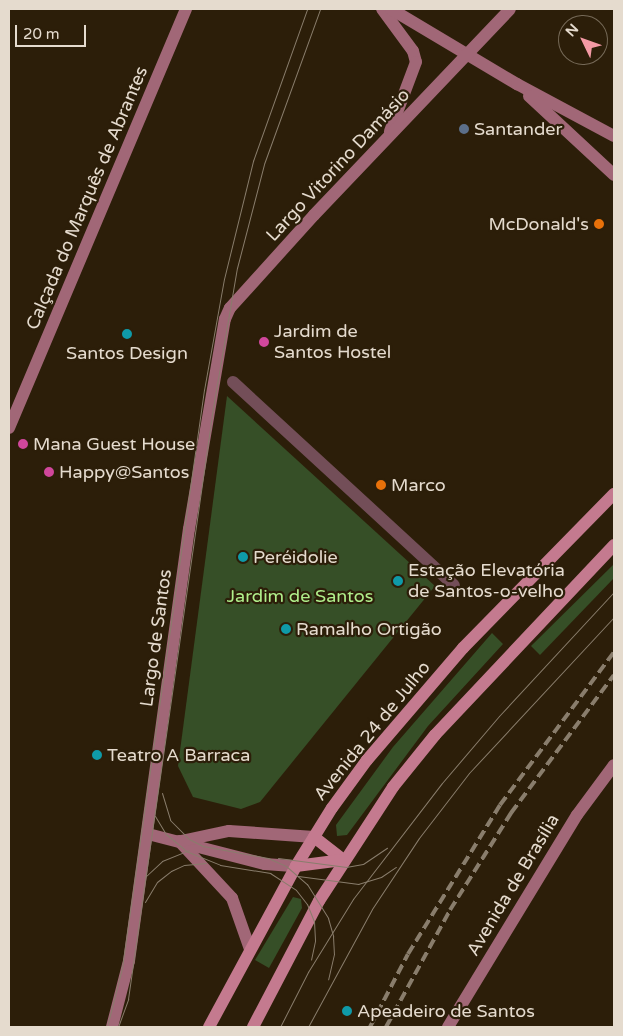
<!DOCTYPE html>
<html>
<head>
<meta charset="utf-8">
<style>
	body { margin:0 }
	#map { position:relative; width:623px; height:1036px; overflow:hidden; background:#2c1e09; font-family:"Varela Round",sans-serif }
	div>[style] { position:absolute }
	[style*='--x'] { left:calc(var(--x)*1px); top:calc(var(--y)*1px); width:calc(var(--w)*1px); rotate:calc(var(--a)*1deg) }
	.green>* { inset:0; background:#364f27 }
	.street>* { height:12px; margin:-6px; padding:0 6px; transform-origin:6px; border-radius:6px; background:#734e58 }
	.secondary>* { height:12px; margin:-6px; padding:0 6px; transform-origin:6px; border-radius:6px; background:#a16777 }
	.primary>* { height:12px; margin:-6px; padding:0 6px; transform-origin:6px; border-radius:6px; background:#c47a8f }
	.tram>* { height:1px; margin:-0.5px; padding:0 0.5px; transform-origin:0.5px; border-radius:0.5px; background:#897d6c }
	.rail>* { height:4px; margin-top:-2px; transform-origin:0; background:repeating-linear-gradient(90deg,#897d6c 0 10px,transparent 0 15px) }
	.dots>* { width:14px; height:14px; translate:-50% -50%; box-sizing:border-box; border:2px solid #2c1e09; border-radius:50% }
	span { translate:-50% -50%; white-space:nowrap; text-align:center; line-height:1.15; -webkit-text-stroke:4.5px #2c1e09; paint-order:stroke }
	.poi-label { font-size:18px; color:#e5dbce }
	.left { translate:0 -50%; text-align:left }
	.right { translate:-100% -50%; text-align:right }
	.street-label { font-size:18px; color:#e5dbce }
	.park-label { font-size:18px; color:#b0ee8b }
	.frame { position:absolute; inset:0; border:10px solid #e5dbce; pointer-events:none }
	.north { position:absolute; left:558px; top:15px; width:50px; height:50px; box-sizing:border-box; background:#2c1e09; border:1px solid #766a58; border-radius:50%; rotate:312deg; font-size:14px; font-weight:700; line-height:20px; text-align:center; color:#e5dbce }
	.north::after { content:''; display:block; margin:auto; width:18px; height:22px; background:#f49aa5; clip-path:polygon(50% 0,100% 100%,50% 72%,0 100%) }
	.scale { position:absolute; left:15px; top:25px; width:71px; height:22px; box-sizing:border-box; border:2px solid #e5dbce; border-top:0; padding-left:6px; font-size:15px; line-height:18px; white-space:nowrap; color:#e5dbce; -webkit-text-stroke:4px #2c1e09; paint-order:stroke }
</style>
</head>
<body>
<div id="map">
	<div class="green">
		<i style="clip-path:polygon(227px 396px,435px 586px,260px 802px,241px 809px,193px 797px,178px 766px)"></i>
		<i style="clip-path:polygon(614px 564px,614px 578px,540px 655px,531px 646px)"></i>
		<i style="clip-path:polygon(492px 633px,503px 644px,428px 726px,347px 835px,337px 836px,336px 825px,393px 747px)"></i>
		<i style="clip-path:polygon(293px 897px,301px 899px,302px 908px,269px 968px,255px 960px)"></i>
	</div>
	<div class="street">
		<i style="--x:233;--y:382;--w:300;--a:42.6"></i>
	</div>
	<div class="secondary">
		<i style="--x:382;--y:9;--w:52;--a:53.6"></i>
		<i style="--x:413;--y:51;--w:11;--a:75"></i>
		<i style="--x:416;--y:62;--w:74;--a:110.6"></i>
		<i style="--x:391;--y:9;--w:147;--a:30.8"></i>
		<i style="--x:517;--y:84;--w:110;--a:28.2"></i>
		<i style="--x:529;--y:96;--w:116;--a:42.9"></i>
		<i style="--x:9;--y:428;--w:455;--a:-67.1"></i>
		<i style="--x:148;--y:834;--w:121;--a:14.4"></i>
		<i style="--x:265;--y:864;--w:31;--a:4"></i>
		<i style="--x:179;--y:841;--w:78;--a:47.1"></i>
		<i style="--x:232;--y:898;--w:54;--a:70.6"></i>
		<i style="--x:181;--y:841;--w:49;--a:-11.8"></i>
		<i style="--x:229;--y:831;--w:85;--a:4"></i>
		<i style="--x:112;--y:1027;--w:68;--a:-75.6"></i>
		<i style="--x:129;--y:961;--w:436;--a:-82.1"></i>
		<i style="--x:189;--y:529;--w:213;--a:-80.3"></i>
		<i style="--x:225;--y:319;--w:12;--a:-66"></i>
		<i style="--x:230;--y:308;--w:125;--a:-47.9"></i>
		<i style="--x:314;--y:215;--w:284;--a:-46.4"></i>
		<i style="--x:448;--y:1027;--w:248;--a:-58.7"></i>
		<i style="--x:577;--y:815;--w:62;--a:-53.5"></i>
	</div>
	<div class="primary">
		<i style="--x:314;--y:837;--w:37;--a:38"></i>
		<i style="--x:296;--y:866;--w:47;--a:-7.3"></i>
		<i style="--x:209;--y:1027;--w:183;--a:-61.6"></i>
		<i style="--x:296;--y:866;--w:68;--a:-58.2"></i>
		<i style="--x:332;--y:808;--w:59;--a:-53.9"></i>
		<i style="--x:367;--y:760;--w:148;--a:-49.4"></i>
		<i style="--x:463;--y:648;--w:216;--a:-45.6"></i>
		<i style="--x:253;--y:1027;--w:142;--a:-62.4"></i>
		<i style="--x:319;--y:901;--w:136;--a:-57"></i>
		<i style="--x:393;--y:787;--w:67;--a:-51.1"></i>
		<i style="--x:435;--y:735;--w:261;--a:-46.7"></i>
	</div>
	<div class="tram">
		<i style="--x:162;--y:793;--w:28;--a:73"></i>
		<i style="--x:170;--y:820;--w:27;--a:45"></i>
		<i style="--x:189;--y:839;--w:16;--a:27"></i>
		<i style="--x:203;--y:846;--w:66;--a:10.5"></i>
		<i style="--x:268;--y:858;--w:20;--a:24"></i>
		<i style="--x:286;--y:866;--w:28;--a:41"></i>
		<i style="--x:307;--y:884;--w:40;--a:58"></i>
		<i style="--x:328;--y:918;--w:19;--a:74"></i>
		<i style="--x:333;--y:936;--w:18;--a:87"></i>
		<i style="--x:334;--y:954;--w:26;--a:103"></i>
		<i style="--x:155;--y:816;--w:21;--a:59"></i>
		<i style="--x:166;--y:834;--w:26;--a:40"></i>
		<i style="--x:186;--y:851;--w:37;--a:22"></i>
		<i style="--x:220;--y:865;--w:51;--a:9.1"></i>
		<i style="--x:270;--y:873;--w:31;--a:33"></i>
		<i style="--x:296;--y:890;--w:18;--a:52"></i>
		<i style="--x:307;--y:904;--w:18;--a:68"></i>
		<i style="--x:314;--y:921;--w:20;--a:87"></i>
		<i style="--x:315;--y:941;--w:19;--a:102"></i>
		<i style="--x:278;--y:858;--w:69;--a:7.5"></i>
		<i style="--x:346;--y:867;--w:17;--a:-10"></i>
		<i style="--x:363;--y:864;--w:29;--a:-34"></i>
		<i style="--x:298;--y:876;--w:61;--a:7.6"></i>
		<i style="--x:358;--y:884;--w:24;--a:-17"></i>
		<i style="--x:381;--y:877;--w:18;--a:-34"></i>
		<i style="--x:145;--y:877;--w:23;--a:-43"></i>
		<i style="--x:162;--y:861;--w:29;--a:-22"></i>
		<i style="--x:145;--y:902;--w:23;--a:-59"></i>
		<i style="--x:157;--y:882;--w:18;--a:-38"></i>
		<i style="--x:171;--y:871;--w:14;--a:-25"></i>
		<i style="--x:184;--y:865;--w:22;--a:-5"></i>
		<i style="--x:107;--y:1027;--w:61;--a:-75.7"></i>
		<i style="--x:122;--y:968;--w:584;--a:-81.93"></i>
		<i style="--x:204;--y:390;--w:113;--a:-79.8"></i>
		<i style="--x:224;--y:279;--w:122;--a:-76.2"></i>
		<i style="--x:253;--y:161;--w:161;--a:-70.4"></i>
		<i style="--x:118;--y:1027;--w:30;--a:-70"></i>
		<i style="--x:128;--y:999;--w:597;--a:-81.82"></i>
		<i style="--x:213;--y:408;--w:142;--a:-80.3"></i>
		<i style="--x:237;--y:268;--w:107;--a:-75.4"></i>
		<i style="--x:264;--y:164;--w:165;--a:-70.1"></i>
		<i style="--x:280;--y:1027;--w:62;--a:-63"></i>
		<i style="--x:308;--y:972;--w:86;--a:-58.3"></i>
		<i style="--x:353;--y:899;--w:146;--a:-52.5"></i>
		<i style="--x:442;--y:783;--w:88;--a:-49.6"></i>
		<i style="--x:499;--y:716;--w:169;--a:-47.2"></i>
		<i style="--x:308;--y:1027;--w:134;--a:-61.5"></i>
		<i style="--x:372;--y:909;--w:85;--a:-56.5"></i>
		<i style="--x:419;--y:838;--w:82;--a:-52.4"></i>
		<i style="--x:469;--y:773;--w:213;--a:-47.1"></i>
	</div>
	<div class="rail">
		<i style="--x:370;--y:1027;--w:82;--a:-62.5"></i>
		<i style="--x:408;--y:954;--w:175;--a:-58.3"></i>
		<i style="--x:500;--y:805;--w:191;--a:-53.3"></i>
		<i style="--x:386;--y:1027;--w:133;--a:-61.3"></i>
		<i style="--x:450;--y:910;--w:115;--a:-57.8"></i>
		<i style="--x:511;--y:813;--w:172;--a:-53.3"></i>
	</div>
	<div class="dots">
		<i style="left:464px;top:129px;background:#5c6f8a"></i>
		<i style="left:599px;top:224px;background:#e8710a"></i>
		<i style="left:127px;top:334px;background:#0f9aa8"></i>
		<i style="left:264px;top:342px;background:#d1479c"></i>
		<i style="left:23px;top:444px;background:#d1479c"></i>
		<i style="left:49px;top:472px;background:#d1479c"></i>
		<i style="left:381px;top:485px;background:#e8710a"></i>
		<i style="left:243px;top:557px;background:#0f9aa8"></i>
		<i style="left:398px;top:581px;background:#0f9aa8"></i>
		<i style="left:286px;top:629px;background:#0f9aa8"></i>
		<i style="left:97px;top:755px;background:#0f9aa8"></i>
		<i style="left:347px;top:1011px;background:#0f9aa8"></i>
	</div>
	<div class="poi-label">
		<span class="left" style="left:474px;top:129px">Santander</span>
		<span class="right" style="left:589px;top:224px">McDonald's</span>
		<span class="left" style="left:274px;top:342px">Jardim de<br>Santos Hostel</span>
		<span style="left:127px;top:353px">Santos Design</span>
		<span class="left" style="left:33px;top:444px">Mana Guest House</span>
		<span class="left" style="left:59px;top:472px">Happy@Santos</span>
		<span class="left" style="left:391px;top:485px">Marco</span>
		<span class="left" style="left:253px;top:557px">Peréidolie</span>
		<span class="left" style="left:408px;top:581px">Estação Elevatória<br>de Santos-o-velho</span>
		<span class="left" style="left:296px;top:629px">Ramalho Ortigão</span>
		<span class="left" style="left:107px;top:755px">Teatro A Barraca</span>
		<span class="left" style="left:357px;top:1011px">Apeadeiro de Santos</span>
	</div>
	<div class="street-label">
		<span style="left:338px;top:165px;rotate:-47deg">Largo Vitorino Damásio</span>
		<span style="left:87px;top:198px;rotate:-67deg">Calçada do Marquês de Abrantes</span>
		<span style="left:156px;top:638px;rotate:-82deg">Largo de Santos</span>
		<span style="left:372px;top:731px;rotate:-51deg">Avenida 24 de Julho</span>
		<span style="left:513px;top:885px;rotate:-59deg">Avenida de Brasília</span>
	</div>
	<div class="park-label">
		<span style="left:300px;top:596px">Jardim de Santos</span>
	</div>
	<div class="frame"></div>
	<div class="north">N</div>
	<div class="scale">20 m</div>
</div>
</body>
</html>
